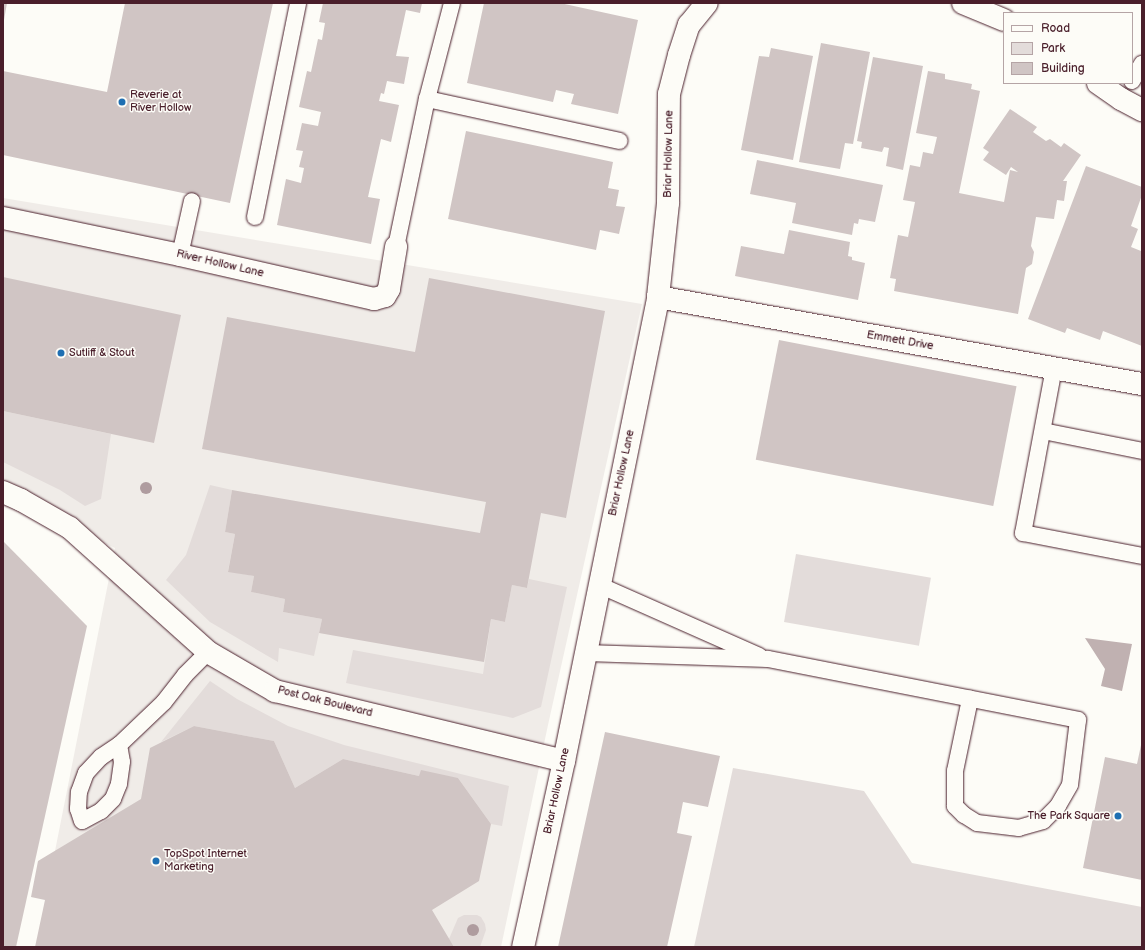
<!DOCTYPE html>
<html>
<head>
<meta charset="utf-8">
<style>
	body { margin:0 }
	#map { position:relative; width:1145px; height:950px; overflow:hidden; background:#fdfcf7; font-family:"Balsamiq Sans",sans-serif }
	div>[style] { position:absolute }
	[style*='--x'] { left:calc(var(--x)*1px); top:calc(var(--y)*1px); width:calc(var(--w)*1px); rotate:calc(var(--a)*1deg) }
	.built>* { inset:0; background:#f0ece8 }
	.green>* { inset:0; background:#e3dcda; transform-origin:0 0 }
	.water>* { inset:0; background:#c0b1b1 }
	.building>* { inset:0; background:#d0c5c4; transform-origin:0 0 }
	.roads { filter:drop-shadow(0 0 1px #4a1f2b) drop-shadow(0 0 1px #4a1f2b) }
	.service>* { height:16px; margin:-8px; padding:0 8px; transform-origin:8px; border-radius:8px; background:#fdfcf7 }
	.minor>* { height:22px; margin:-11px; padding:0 11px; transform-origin:11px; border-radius:11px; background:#fdfcf7 }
	.tertiary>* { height:22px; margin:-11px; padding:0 11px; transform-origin:11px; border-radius:11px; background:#fdfcf7 }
	.trees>* { width:12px; height:12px; margin:-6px; border-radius:50%; background:#af9c9f }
	.dots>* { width:11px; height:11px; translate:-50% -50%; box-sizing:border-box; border:2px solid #fdfcf7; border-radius:50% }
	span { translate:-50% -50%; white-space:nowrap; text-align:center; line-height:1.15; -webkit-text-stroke:3px #fdfcf7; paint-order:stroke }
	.poi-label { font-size:11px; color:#4a1f2b }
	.left { translate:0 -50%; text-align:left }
	.right { translate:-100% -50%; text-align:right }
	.street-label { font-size:11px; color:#4a1f2b }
	.frame { position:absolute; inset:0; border:4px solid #4a1f2b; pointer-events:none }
	.legend { position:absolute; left:1003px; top:12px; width:130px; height:72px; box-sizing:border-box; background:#fdfcf7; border:1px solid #b5a4a5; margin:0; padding:5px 7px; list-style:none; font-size:12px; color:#4a1f2b }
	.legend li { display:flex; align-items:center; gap:8px; height:20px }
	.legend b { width:20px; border:1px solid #b5a4a5 }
</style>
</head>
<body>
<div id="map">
	<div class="built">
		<i style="clip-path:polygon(3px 198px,642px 304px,548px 725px,501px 947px,36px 947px,115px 548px,3px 496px)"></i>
	</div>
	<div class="green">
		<i style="clip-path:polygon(3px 411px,111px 434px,101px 499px,85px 506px,60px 490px,3px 462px)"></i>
		<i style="clip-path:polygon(210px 485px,232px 490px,225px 532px,235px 534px,228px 571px,254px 576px,251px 592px,285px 599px,283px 612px,322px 619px,314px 656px,279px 648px,278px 662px,210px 622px,166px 580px,186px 555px)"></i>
		<i style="left:796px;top:554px;width:137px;height:69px;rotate:10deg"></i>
		<i style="clip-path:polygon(529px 579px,567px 587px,541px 707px,513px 718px,346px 683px,353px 650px,483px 674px,491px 619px,505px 622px,512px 585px,527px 588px)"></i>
		<i style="clip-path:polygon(210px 681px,237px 699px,288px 726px,344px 745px,509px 786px,502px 826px,491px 824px,458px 778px,419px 776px,343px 759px,295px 788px,274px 741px,194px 726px,161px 742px)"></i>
		<i style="clip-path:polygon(733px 768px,864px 791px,912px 863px,1142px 907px,1142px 947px,694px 947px)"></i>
		<i style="clip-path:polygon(464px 915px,477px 915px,481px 917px,485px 924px,486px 930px,480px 947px,454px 947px,449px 939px,458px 918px)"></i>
	</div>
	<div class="water">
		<i style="clip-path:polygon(1085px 638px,1132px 644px,1122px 691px,1101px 686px,1105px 669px)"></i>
	</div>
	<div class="building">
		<i style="clip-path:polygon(3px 3px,7px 3px,4px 20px,3px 20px)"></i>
		<i style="clip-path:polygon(125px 3px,273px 3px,230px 203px,3px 155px,3px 71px,107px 92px)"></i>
		<i style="clip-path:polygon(323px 3px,422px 3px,420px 13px,406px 10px,396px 56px,409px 57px,404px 84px,387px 81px,384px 94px,381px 93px,379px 101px,399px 105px,391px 142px,381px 139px,368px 197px,380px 199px,371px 244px,277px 225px,286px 179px,301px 183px,304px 168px,299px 167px,303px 151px,296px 150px,302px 123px,318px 126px,321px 112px,299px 107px,307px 71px,311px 72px,318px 39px,322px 40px,325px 23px,319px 22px)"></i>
		<i style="clip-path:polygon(484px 3px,560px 3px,638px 20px,618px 114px,571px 104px,574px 94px,556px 90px,553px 102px,467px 83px)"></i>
		<i style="clip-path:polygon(821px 43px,870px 52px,853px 144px,845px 143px,840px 169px,799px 162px)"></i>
		<i style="clip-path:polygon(771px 48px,813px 56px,793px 160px,741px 150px,759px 56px,769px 57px)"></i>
		<i style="clip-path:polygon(873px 57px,923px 66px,903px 170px,886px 166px,889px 148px,884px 147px,882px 152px,861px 148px,862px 142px,857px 141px)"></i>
		<i style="clip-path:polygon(928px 71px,945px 74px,945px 79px,972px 84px,971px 89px,980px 91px,959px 193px,1004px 202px,1010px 170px,1018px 172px,1011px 167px,1006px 175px,983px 160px,989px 152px,983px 148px,1010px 109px,1037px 127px,1033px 132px,1046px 141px,1050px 139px,1061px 147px,1064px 143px,1081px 155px,1063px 181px,1067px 181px,1064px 201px,1057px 200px,1054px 219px,1036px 217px,1031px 246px,1034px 252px,1032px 264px,1026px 268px,1018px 314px,894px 291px,896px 279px,890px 278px,898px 235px,908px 237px,915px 202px,903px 200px,910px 165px,920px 167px,923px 152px,933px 154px,937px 137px,916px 133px)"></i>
		<i style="clip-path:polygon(466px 131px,613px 162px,608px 188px,619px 190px,616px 206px,625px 207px,619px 234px,600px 230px,596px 250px,448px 219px)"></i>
		<i style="clip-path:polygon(757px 160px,883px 185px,875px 222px,859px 219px,858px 224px,854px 223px,852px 235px,792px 223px,796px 203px,750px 194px)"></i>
		<i style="clip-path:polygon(1086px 166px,1142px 187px,1142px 195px,1131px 226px,1138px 229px,1131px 247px,1141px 251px,1142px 248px,1142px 346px,1103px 331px,1100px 340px,1067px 328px,1065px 333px,1028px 319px)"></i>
		<i style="clip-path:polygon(789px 230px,850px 242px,848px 256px,852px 257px,852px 260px,865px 263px,858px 300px,735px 276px,741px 246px,784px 254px)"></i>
		<i style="clip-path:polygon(3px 277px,181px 315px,154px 443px,3px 411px)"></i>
		<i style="clip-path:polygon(429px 278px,605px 311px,566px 518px,541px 513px,527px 588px,512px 585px,505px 622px,491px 619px,484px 662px,319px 633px,322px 619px,283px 612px,285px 599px,251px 592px,254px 576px,228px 572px,235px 534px,225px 532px,232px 490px,480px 533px,486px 502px,202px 449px,227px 317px,415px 352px)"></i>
		<i style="left:779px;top:340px;width:242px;height:122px;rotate:11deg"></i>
		<i style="clip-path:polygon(3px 541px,87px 626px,16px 947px,3px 947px)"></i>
		<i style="clip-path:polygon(194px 726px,274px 741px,295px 788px,343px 759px,419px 776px,421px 770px,458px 778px,491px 824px,479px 881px,432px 910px,454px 947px,35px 947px,45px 900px,31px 897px,38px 861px,141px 799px,150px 748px)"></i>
		<i style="clip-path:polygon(605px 732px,720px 756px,708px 807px,683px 802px,677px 833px,692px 836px,667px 947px,558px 947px)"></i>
		<i style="clip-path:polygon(1141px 745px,1142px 880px,1083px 868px,1105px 757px,1137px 764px)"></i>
	</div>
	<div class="roads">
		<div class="service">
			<i style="--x:1132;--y:81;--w:20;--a:-60"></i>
			<i style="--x:427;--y:99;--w:197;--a:12.3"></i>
			<i style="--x:255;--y:217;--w:218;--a:-78.6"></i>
			<i style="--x:396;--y:247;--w:151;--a:-78.2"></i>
			<i style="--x:427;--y:99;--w:99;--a:-75.4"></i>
			<i style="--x:180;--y:255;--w:55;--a:-77.5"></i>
			<i style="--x:1054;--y:368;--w:168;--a:100.6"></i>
			<i style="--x:1023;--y:533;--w:121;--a:10.9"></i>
			<i style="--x:1043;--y:431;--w:101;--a:11.4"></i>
			<i style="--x:599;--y:585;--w:175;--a:23.9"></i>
			<i style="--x:586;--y:653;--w:182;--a:1.9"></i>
			<i style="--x:768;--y:659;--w:316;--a:11.1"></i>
			<i style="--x:1078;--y:720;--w:65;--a:97"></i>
			<i style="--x:1070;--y:785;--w:24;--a:120"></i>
			<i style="--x:1058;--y:806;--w:21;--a:135"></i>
			<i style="--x:1043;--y:821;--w:25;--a:164"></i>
			<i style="--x:1019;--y:828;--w:42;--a:-173.2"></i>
			<i style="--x:977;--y:823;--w:15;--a:-148"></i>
			<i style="--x:964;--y:815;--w:13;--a:-135"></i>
			<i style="--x:955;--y:806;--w:35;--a:-90"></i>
			<i style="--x:955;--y:771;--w:74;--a:-78.2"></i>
			<i style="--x:119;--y:745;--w:17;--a:80"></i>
			<i style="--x:122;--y:762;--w:22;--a:98"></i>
			<i style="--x:119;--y:784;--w:16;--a:112"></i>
			<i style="--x:113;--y:799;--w:17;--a:135"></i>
			<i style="--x:101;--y:811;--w:21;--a:152"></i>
			<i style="--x:82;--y:821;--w:13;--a:-108"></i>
			<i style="--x:78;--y:809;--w:17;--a:-87"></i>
			<i style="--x:79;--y:792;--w:20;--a:-70"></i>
			<i style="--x:86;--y:773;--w:22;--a:-47"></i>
			<i style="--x:101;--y:757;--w:22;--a:-34"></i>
			<i style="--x:119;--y:745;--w:62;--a:-43.7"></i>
			<i style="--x:164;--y:702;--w:34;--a:-52"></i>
			<i style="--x:185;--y:675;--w:33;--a:-45"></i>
		</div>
		<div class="minor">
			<i style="--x:963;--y:3;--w:44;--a:22.5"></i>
			<i style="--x:1098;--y:83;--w:28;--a:35"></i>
			<i style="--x:1121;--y:99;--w:24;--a:28"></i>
			<i style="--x:3;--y:218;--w:181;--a:11.8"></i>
			<i style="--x:180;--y:255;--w:199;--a:12.8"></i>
			<i style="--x:374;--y:299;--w:11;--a:-15"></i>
			<i style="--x:385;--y:296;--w:8;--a:-60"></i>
			<i style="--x:389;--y:289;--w:43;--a:-80.5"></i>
			<i style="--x:658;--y:297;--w:492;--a:10.2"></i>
			<i style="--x:564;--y:761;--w:473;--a:-78.5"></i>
			<i style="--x:658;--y:297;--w:95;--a:-83.9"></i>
			<i style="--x:668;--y:203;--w:109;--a:-89.5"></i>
			<i style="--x:669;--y:94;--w:40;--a:-75.6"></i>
			<i style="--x:679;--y:55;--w:32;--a:-72"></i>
			<i style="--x:689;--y:25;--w:28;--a:-51"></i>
		</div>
		<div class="tertiary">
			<i style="--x:3;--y:492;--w:20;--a:24"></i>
			<i style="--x:21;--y:500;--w:56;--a:29.7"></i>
			<i style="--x:70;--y:528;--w:186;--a:41.9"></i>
			<i style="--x:208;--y:652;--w:78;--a:30.2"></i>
			<i style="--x:275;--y:691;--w:297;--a:13.6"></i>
			<i style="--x:564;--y:761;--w:190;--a:102.4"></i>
		</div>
	</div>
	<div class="trees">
		<i style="left:146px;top:488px"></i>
		<i style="left:473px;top:930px"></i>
	</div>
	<div class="dots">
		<i style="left:122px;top:102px;background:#1f6fb2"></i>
		<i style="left:61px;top:353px;background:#1f6fb2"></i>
		<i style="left:1118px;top:816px;background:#1f6fb2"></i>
		<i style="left:156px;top:861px;background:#1f6fb2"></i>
	</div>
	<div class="poi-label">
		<span class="left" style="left:130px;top:102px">Reverie at<br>River Hollow</span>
		<span class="left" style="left:69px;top:353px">Sutliff &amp; Stout</span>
		<span class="right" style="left:1110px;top:816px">The Park Square</span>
		<span class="left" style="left:164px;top:861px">TopSpot Internet<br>Marketing</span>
	</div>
	<div class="street-label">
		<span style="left:669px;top:154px;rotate:-89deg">Briar Hollow Lane</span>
		<span style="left:220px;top:264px;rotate:13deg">River Hollow Lane</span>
		<span style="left:900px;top:341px;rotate:10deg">Emmett Drive</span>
		<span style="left:622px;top:473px;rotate:-78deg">Briar Hollow Lane</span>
		<span style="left:325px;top:702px;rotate:14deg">Post Oak Boulevard</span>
		<span style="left:557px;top:791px;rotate:-78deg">Briar Hollow Lane</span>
	</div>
	<div class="frame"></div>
	<ul class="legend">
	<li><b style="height:5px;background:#fdfcf7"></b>Road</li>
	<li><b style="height:11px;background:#e3dcda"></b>Park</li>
	<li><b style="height:11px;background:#d0c5c4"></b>Building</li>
	</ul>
</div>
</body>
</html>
